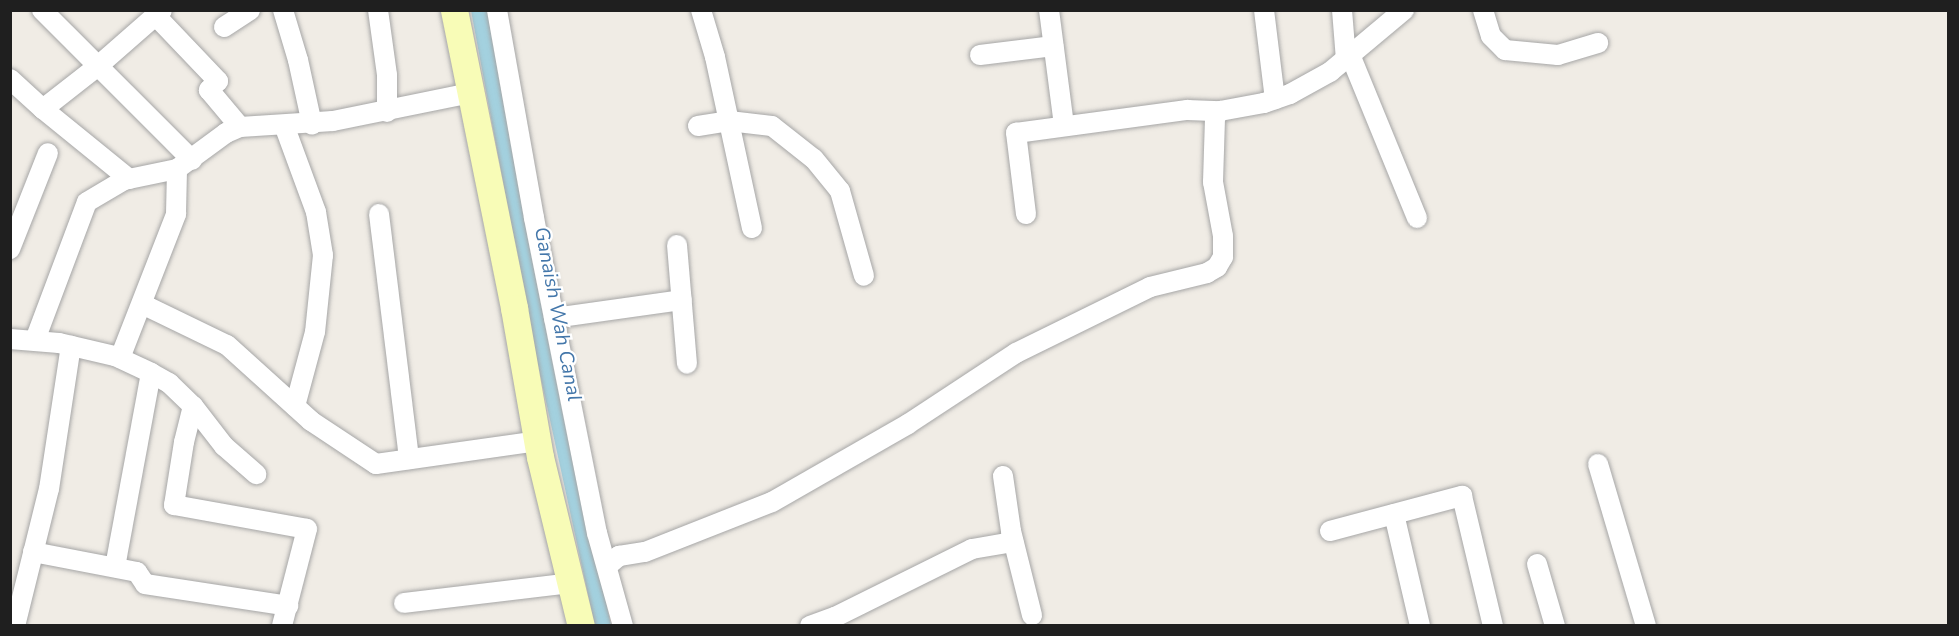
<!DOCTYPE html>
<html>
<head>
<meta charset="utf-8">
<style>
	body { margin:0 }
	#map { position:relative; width:1959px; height:636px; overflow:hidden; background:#f0ece5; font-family:"Nunito Sans",sans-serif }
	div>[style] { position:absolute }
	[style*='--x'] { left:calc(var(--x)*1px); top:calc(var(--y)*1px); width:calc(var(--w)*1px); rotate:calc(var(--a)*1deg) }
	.canal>* { height:16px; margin:-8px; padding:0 8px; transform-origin:8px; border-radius:8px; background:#a3d1df }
	.roads { filter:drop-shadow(0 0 2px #a6a6a6) drop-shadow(0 0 2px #a6a6a6) }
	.street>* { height:20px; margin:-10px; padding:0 10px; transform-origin:10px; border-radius:10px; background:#fff }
	.secondary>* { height:27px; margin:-13.5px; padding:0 13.5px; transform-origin:13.5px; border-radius:13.5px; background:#f8fcb7 }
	span { translate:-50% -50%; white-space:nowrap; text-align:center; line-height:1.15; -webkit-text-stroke:4.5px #fff; paint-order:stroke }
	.water-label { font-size:20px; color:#47a; font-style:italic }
	.frame { position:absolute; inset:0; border:12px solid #1f1f1f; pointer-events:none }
</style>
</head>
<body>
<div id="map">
	<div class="canal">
		<i style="--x:479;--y:10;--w:328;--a:79.4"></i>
		<i style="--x:539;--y:332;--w:301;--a:77.7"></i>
	</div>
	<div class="roads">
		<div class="street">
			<i style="--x:42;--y:10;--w:212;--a:45"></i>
			<i style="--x:283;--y:10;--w:52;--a:73.3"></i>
			<i style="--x:298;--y:60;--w:66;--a:77.7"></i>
			<i style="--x:378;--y:10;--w:66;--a:82.1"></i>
			<i style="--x:387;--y:75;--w:37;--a:90"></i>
			<i style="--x:497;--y:10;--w:211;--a:79.9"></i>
			<i style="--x:534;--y:218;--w:321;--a:78.7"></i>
			<i style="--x:597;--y:533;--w:97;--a:74.4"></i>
			<i style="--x:701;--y:10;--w:49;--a:73.4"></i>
			<i style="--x:715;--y:57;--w:175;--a:77.8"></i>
			<i style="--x:1049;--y:10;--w:116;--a:82.6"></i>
			<i style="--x:1264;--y:10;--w:90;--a:83"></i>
			<i style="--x:1342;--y:10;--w:50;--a:85.4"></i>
			<i style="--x:1483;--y:10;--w:27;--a:73"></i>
			<i style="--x:1491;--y:36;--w:20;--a:45"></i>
			<i style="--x:1505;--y:50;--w:53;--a:5.4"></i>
			<i style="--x:1558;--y:55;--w:42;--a:-16.7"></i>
			<i style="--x:156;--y:16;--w:90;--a:46.4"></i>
			<i style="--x:218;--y:81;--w:13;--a:135"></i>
			<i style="--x:209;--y:90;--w:48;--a:50"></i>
			<i style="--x:224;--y:27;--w:31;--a:-33"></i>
			<i style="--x:980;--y:55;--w:74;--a:-7"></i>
			<i style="--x:1351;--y:57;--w:174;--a:67.7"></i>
			<i style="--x:10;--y:79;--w:45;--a:42.3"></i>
			<i style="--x:43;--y:109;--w:111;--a:39.1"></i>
			<i style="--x:43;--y:109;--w:70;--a:-38"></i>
			<i style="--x:98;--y:66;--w:85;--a:-41.2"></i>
			<i style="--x:284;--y:125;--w:93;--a:69.8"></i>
			<i style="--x:316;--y:212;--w:44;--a:80.8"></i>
			<i style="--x:323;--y:255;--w:77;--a:95.9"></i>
			<i style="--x:315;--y:332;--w:77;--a:105.1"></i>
			<i style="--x:698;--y:126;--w:31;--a:-9"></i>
			<i style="--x:729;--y:121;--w:43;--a:6.6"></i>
			<i style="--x:772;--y:126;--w:53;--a:38.2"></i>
			<i style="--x:814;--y:159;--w:41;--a:50.9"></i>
			<i style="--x:840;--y:191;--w:88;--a:74.2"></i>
			<i style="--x:379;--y:214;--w:247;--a:83"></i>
			<i style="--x:1026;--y:214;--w:82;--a:-97"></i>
			<i style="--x:1016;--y:133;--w:173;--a:-7.7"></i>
			<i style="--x:1187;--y:110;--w:33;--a:2"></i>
			<i style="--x:1220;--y:111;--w:45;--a:-10.3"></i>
			<i style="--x:1264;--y:103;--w:28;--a:-19"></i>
			<i style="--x:1290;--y:94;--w:46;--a:-28.8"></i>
			<i style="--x:1330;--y:72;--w:97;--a:-40"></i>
			<i style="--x:677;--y:245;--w:119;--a:85.2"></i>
			<i style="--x:10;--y:249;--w:103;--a:-68.4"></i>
			<i style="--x:142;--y:304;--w:94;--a:25.8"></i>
			<i style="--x:227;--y:345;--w:113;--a:42.1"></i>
			<i style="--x:311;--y:421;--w:78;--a:33.5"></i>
			<i style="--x:376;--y:464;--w:163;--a:-8.1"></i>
			<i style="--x:554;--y:318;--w:129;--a:-8"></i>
			<i style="--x:10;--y:339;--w:49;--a:4.7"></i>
			<i style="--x:59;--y:343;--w:57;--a:13.1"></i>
			<i style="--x:115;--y:356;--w:40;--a:25"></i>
			<i style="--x:151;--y:373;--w:21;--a:29"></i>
			<i style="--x:169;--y:383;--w:33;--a:44"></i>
			<i style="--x:193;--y:406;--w:51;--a:52.2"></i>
			<i style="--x:224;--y:446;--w:43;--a:41.2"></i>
			<i style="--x:35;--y:340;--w:147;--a:-69.4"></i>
			<i style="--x:87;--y:202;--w:43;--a:-30.7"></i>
			<i style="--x:124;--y:180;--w:54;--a:-11.7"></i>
			<i style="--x:177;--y:169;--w:61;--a:-36.3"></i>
			<i style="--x:226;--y:133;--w:15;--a:-23"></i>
			<i style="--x:240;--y:127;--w:93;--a:-3.7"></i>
			<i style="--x:333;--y:121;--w:141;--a:-11.5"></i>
			<i style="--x:120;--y:358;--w:155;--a:-68.7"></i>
			<i style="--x:176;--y:214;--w:45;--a:-88.7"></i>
			<i style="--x:193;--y:406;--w:37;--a:104"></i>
			<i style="--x:184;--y:442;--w:64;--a:99"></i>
			<i style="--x:174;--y:505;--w:135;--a:10.2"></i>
			<i style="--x:307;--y:529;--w:100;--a:104.5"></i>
			<i style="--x:1598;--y:464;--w:169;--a:73.5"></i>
			<i style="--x:1003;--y:476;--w:56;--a:81.7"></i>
			<i style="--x:1011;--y:531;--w:87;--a:76"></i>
			<i style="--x:1394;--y:514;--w:115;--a:76.9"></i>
			<i style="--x:1330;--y:531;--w:137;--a:-14.9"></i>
			<i style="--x:1462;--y:496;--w:134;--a:76.6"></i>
			<i style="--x:33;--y:552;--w:106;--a:10.9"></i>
			<i style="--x:137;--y:572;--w:14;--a:56"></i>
			<i style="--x:145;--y:584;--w:145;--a:8.7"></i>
			<i style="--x:1537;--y:564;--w:65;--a:73.8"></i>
			<i style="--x:607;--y:566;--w:16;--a:-40"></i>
			<i style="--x:619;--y:556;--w:26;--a:-9"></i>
			<i style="--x:645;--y:552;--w:136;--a:-21.5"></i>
			<i style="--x:772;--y:502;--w:157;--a:-29.8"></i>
			<i style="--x:908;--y:424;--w:129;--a:-33.3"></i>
			<i style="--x:1016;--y:353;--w:149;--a:-26.2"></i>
			<i style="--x:1150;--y:287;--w:59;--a:-13.8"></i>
			<i style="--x:1207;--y:273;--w:12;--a:-31"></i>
			<i style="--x:1217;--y:267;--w:12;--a:-59"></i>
			<i style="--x:1223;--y:257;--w:21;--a:-90"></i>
			<i style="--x:1223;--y:236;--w:55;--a:-100.5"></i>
			<i style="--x:1213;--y:182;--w:65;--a:-88.2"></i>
			<i style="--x:1215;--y:117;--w:8;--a:-50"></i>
			<i style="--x:115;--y:567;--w:197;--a:-79.5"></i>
			<i style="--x:404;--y:603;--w:168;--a:-6.8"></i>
			<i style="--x:15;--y:626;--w:141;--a:-76.1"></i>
			<i style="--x:49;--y:489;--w:145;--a:-81.3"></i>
			<i style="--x:810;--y:626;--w:27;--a:-20"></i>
			<i style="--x:835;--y:617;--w:153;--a:-26.4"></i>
			<i style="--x:972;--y:549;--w:42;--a:-9.7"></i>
		</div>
		<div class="secondary">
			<i style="--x:454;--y:10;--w:304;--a:78.6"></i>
			<i style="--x:514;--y:308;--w:151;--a:80.1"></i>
			<i style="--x:540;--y:457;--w:174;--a:76.4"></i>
		</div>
	</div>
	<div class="water-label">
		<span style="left:558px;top:314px;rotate:79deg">Ganaish Wah Canal</span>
	</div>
	<div class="frame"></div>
</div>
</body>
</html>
